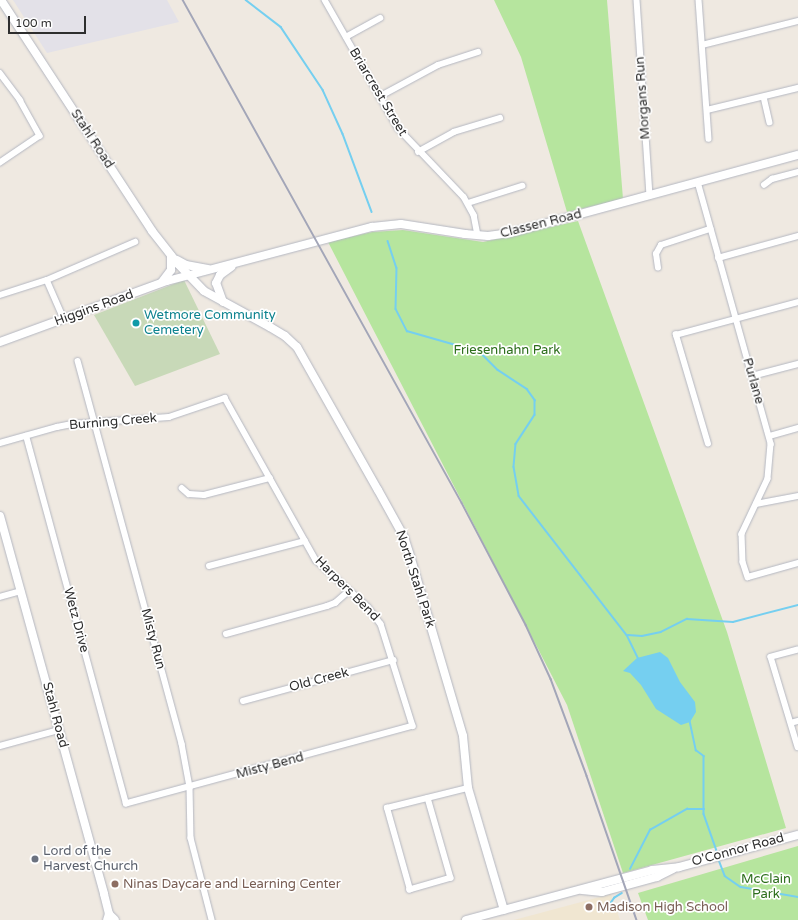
<!DOCTYPE html>
<html>
<head>
<meta charset="utf-8">
<style>
	body { margin:0 }
	#map { position:relative; width:798px; height:920px; overflow:hidden; background:#efe9e1; font-family:"Varela Round",sans-serif }
	div>[style] { position:absolute }
	[style*='--x'] { left:calc(var(--x)*1px); top:calc(var(--y)*1px); width:calc(var(--w)*1px); rotate:calc(var(--a)*1deg) }
	.industrial>* { inset:0; background:#e3e1e8 }
	.education>* { inset:0; background:#f0e6d1 }
	.green>* { inset:0; background:#b6e59e }
	.cemetery>* { inset:0; background:#c8d9b8 }
	.water>* { inset:0; background:#75cff0 }
	.stream>* { height:1.5px; margin:-0.75px; padding:0 0.75px; transform-origin:0.75px; border-radius:0.75px; background:#75cff0 }
	.roads { filter:drop-shadow(0 0 1px #b4b7c1) drop-shadow(0 0 1px #b4b7c1) }
	.street>* { height:5.5px; margin:-2.75px; padding:0 2.75px; transform-origin:2.75px; border-radius:2.75px; background:#fff }
	.secondary>* { height:8px; margin:-4px; padding:0 4px; transform-origin:4px; border-radius:4px; background:#fff }
	.rail>* { height:1.5px; margin:-0.75px; padding:0 0.75px; transform-origin:0.75px; border-radius:0.75px; background:#a3a6b8 }
	.dots>* { width:11px; height:11px; translate:-50% -50%; box-sizing:border-box; border:2px solid #fff; border-radius:50% }
	span { translate:-50% -50%; white-space:nowrap; text-align:center; line-height:1.15; -webkit-text-stroke:3.5px #fff; paint-order:stroke }
	.street-label { font-size:13px; color:#2e2e2e }
	.culture-label { font-size:13px; color:#0d838f }
	.left { translate:0 -50%; text-align:left }
	.park-label { font-size:13px; color:#2c6e1b }
	.worship-label { font-size:13px; color:#5b616d }
	.education-label { font-size:13px; color:#785e54 }
	.scale { position:absolute; left:8px; top:16px; width:78px; height:18px; box-sizing:border-box; border:2px solid #2e2e2e; border-top:0; padding-left:5px; font-size:12px; line-height:14px; white-space:nowrap; color:#2e2e2e; -webkit-text-stroke:3px #fff; paint-order:stroke }
</style>
</head>
<body>
<div id="map">
	<div class="industrial">
		<i style="clip-path:polygon(13px 0,167px 0,179px 22px,47px 53px)"></i>
	</div>
	<div class="education">
		<i style="clip-path:polygon(611px 894px,620px 920px,514px 920px)"></i>
	</div>
	<div class="green">
		<i style="clip-path:polygon(494px 0,607px 0,623px 199px,567px 212px,521px 57px)"></i>
		<i style="clip-path:polygon(578px 221px,727px 632px,786px 828px,623px 873px,567px 705px,328px 242px,372px 232px,403px 230px,483px 242px)"></i>
		<i style="clip-path:polygon(798px 846px,798px 920px,648px 920px,638px 893px)"></i>
	</div>
	<div class="cemetery">
		<i style="clip-path:polygon(184px 280px,220px 354px,135px 386px,94px 315px)"></i>
	</div>
	<div class="water">
		<i style="clip-path:polygon(660px 652px,668px 658px,680px 682px,695px 702px,696px 712px,690px 722px,681px 725px,656px 709px,641px 685px,630px 673px,623px 671px,637px 658px)"></i>
	</div>
	<div class="stream">
		<i style="--x:246;--y:0;--w:44;--a:37.6"></i>
		<i style="--x:281;--y:27;--w:76;--a:56.3"></i>
		<i style="--x:323;--y:90;--w:48;--a:65.6"></i>
		<i style="--x:343;--y:134;--w:83;--a:69.6"></i>
		<i style="--x:388;--y:241;--w:28;--a:72"></i>
		<i style="--x:397;--y:268;--w:41;--a:91.4"></i>
		<i style="--x:396;--y:309;--w:25;--a:63"></i>
		<i style="--x:407;--y:331;--w:76;--a:16"></i>
		<i style="--x:480;--y:352;--w:25;--a:45"></i>
		<i style="--x:498;--y:370;--w:35;--a:33"></i>
		<i style="--x:527;--y:389;--w:14;--a:54"></i>
		<i style="--x:535;--y:400;--w:15;--a:90"></i>
		<i style="--x:535;--y:415;--w:35;--a:123"></i>
		<i style="--x:516;--y:444;--w:23;--a:95"></i>
		<i style="--x:514;--y:467;--w:29;--a:80"></i>
		<i style="--x:519;--y:496;--w:176;--a:52.2"></i>
		<i style="--x:627;--y:635;--w:28;--a:64"></i>
		<i style="--x:628;--y:635;--w:14;--a:4"></i>
		<i style="--x:642;--y:636;--w:19;--a:-12"></i>
		<i style="--x:661;--y:632;--w:29;--a:-27"></i>
		<i style="--x:687;--y:619;--w:46;--a:3.7"></i>
		<i style="--x:733;--y:622;--w:67;--a:-14.7"></i>
		<i style="--x:690;--y:721;--w:30;--a:78"></i>
		<i style="--x:696;--y:750;--w:10;--a:37"></i>
		<i style="--x:704;--y:756;--w:58;--a:90"></i>
		<i style="--x:704;--y:814;--w:42;--a:70.7"></i>
		<i style="--x:719;--y:860;--w:17;--a:69"></i>
		<i style="--x:725;--y:876;--w:19;--a:35"></i>
		<i style="--x:741;--y:887;--w:58;--a:10"></i>
		<i style="--x:630;--y:869;--w:44;--a:-62.9"></i>
		<i style="--x:650;--y:830;--w:43;--a:-29.6"></i>
		<i style="--x:687;--y:809;--w:17;--a:0"></i>
		<i style="--x:605;--y:911;--w:16;--a:-55"></i>
		<i style="--x:614;--y:898;--w:9;--a:-32"></i>
	</div>
	<div class="roads">
		<div class="street">
			<i style="--x:325;--y:0;--w:147;--a:60.3"></i>
			<i style="--x:398;--y:128;--w:95;--a:46.3"></i>
			<i style="--x:464;--y:197;--w:21;--a:61"></i>
			<i style="--x:474;--y:215;--w:20;--a:79"></i>
			<i style="--x:637;--y:0;--w:196;--a:86.2"></i>
			<i style="--x:699;--y:0;--w:139;--a:85.9"></i>
			<i style="--x:346;--y:37;--w:39;--a:-29"></i>
			<i style="--x:702;--y:45;--w:99;--a:-14"></i>
			<i style="--x:0;--y:73;--w:34;--a:53"></i>
			<i style="--x:20;--y:100;--w:41;--a:60.9"></i>
			<i style="--x:40;--y:136;--w:48;--a:146"></i>
			<i style="--x:379;--y:97;--w:67;--a:-28.5"></i>
			<i style="--x:438;--y:65;--w:42;--a:-18"></i>
			<i style="--x:764;--y:97;--w:26;--a:77"></i>
			<i style="--x:707;--y:110;--w:94;--a:-13.6"></i>
			<i style="--x:418;--y:152;--w:41;--a:-29.1"></i>
			<i style="--x:454;--y:132;--w:48;--a:-16.9"></i>
			<i style="--x:698;--y:182;--w:272;--a:74.4"></i>
			<i style="--x:771;--y:444;--w:35;--a:95"></i>
			<i style="--x:768;--y:479;--w:61;--a:115.3"></i>
			<i style="--x:742;--y:534;--w:28;--a:88"></i>
			<i style="--x:743;--y:562;--w:16;--a:72"></i>
			<i style="--x:748;--y:577;--w:52;--a:-15.6"></i>
			<i style="--x:764;--y:185;--w:10;--a:-37"></i>
			<i style="--x:772;--y:179;--w:27;--a:-15"></i>
			<i style="--x:468;--y:203;--w:57;--a:-17.5"></i>
			<i style="--x:718;--y:258;--w:83;--a:-15.4"></i>
			<i style="--x:658;--y:268;--w:14;--a:-98"></i>
			<i style="--x:656;--y:254;--w:10;--a:-61"></i>
			<i style="--x:661;--y:245;--w:52;--a:-18.1"></i>
			<i style="--x:47;--y:280;--w:43;--a:66.4"></i>
			<i style="--x:0;--y:295;--w:49;--a:-17.7"></i>
			<i style="--x:47;--y:280;--w:96;--a:-23.4"></i>
			<i style="--x:78;--y:361;--w:397;--a:74.8"></i>
			<i style="--x:182;--y:744;--w:44;--a:79.5"></i>
			<i style="--x:190;--y:787;--w:51;--a:88.9"></i>
			<i style="--x:191;--y:838;--w:85;--a:75.6"></i>
			<i style="--x:752;--y:376;--w:48;--a:-14.6"></i>
			<i style="--x:770;--y:436;--w:29;--a:-16"></i>
			<i style="--x:0;--y:443;--w:59;--a:-15.7"></i>
			<i style="--x:57;--y:427;--w:15;--a:-11"></i>
			<i style="--x:72;--y:424;--w:97;--a:-4.1"></i>
			<i style="--x:169;--y:417;--w:59;--a:-18.7"></i>
			<i style="--x:225;--y:398;--w:186;--a:60.7"></i>
			<i style="--x:316;--y:560;--w:70;--a:42.1"></i>
			<i style="--x:368;--y:607;--w:21;--a:53"></i>
			<i style="--x:381;--y:624;--w:107;--a:72.6"></i>
			<i style="--x:413;--y:726;--w:297;--a:164.8"></i>
			<i style="--x:126;--y:804;--w:381;--a:-105.2"></i>
			<i style="--x:708;--y:444;--w:114;--a:-106.4"></i>
			<i style="--x:676;--y:335;--w:126;--a:-15.1"></i>
			<i style="--x:182;--y:488;--w:9;--a:41"></i>
			<i style="--x:189;--y:494;--w:15;--a:4"></i>
			<i style="--x:204;--y:495;--w:68;--a:-14.4"></i>
			<i style="--x:756;--y:504;--w:43;--a:-10.8"></i>
			<i style="--x:209;--y:566;--w:99;--a:-14.6"></i>
			<i style="--x:0;--y:597;--w:22;--a:-16"></i>
			<i style="--x:226;--y:634;--w:105;--a:-15.5"></i>
			<i style="--x:327;--y:606;--w:9;--a:-21"></i>
			<i style="--x:335;--y:603;--w:18;--a:-41"></i>
			<i style="--x:798;--y:650;--w:28;--a:165"></i>
			<i style="--x:771;--y:657;--w:94;--a:73.3"></i>
			<i style="--x:243;--y:701;--w:156;--a:-15.2"></i>
			<i style="--x:791;--y:723;--w:7;--a:-16"></i>
			<i style="--x:0;--y:746;--w:61;--a:-15.2"></i>
			<i style="--x:428;--y:798;--w:83;--a:74"></i>
			<i style="--x:451;--y:878;--w:43;--a:163.7"></i>
			<i style="--x:410;--y:890;--w:85;--a:-105.7"></i>
			<i style="--x:387;--y:808;--w:83;--a:-13.9"></i>
		</div>
		<div class="secondary">
			<i style="--x:1;--y:0;--w:276;--a:56.8"></i>
			<i style="--x:152;--y:231;--w:42;--a:51.8"></i>
			<i style="--x:178;--y:264;--w:37;--a:46"></i>
			<i style="--x:204;--y:291;--w:75;--a:28.6"></i>
			<i style="--x:270;--y:327;--w:17;--a:31"></i>
			<i style="--x:285;--y:336;--w:16;--a:43"></i>
			<i style="--x:297;--y:347;--w:164;--a:60.5"></i>
			<i style="--x:378;--y:490;--w:54;--a:61"></i>
			<i style="--x:404;--y:537;--w:23;--a:72"></i>
			<i style="--x:411;--y:559;--w:184;--a:73.6"></i>
			<i style="--x:463;--y:736;--w:52;--a:84.5"></i>
			<i style="--x:468;--y:788;--w:127;--a:73.6"></i>
			<i style="--x:177;--y:260;--w:10;--a:29"></i>
			<i style="--x:186;--y:265;--w:22;--a:10"></i>
			<i style="--x:162;--y:282;--w:15;--a:-53"></i>
			<i style="--x:171;--y:270;--w:14;--a:-90"></i>
			<i style="--x:223;--y:302;--w:20;--a:-110"></i>
			<i style="--x:216;--y:283;--w:9;--a:-63"></i>
			<i style="--x:220;--y:275;--w:14;--a:-36"></i>
			<i style="--x:0;--y:342;--w:178;--a:-20.1"></i>
			<i style="--x:167;--y:281;--w:212;--a:-14.8"></i>
			<i style="--x:372;--y:227;--w:29;--a:-6"></i>
			<i style="--x:401;--y:224;--w:65;--a:8.9"></i>
			<i style="--x:465;--y:234;--w:23;--a:5"></i>
			<i style="--x:488;--y:236;--w:22;--a:-8"></i>
			<i style="--x:510;--y:233;--w:298;--a:-15.2"></i>
			<i style="--x:0;--y:516;--w:392;--a:74.6"></i>
			<i style="--x:104;--y:894;--w:21;--a:76"></i>
			<i style="--x:109;--y:914;--w:6;--a:108"></i>
			<i style="--x:582;--y:890;--w:20;--a:6"></i>
			<i style="--x:602;--y:892;--w:57;--a:-15.3"></i>
			<i style="--x:657;--y:877;--w:18;--a:-27"></i>
			<i style="--x:109;--y:914;--w:8;--a:45"></i>
			<i style="--x:466;--y:920;--w:193;--a:-15"></i>
			<i style="--x:652;--y:870;--w:27;--a:-6"></i>
			<i style="--x:679;--y:867;--w:123;--a:-15.1"></i>
		</div>
	</div>
	<div class="rail">
		<i style="--x:183;--y:0;--w:575;--a:60.98"></i>
		<i style="--x:462;--y:503;--w:138;--a:62.3"></i>
		<i style="--x:526;--y:625;--w:60;--a:65.2"></i>
		<i style="--x:551;--y:679;--w:103;--a:69.6"></i>
		<i style="--x:587;--y:776;--w:152;--a:70.9"></i>
	</div>
	<div class="dots">
		<i style="left:136px;top:323px;background:#0f9aa8"></i>
		<i style="left:35px;top:859px;background:#6b7280"></i>
		<i style="left:115px;top:884px;background:#8d6e63"></i>
		<i style="left:589px;top:907px;background:#8d6e63"></i>
	</div>
	<div class="street-label">
		<span style="left:378px;top:92px;rotate:59deg">Briarcrest Street</span>
		<span style="left:643px;top:98px;rotate:-94deg">Morgans Run</span>
		<span style="left:92px;top:139px;rotate:57deg">Stahl Road</span>
		<span style="left:541px;top:224px;rotate:-14deg">Classen Road</span>
		<span style="left:94px;top:308px;rotate:-20deg">Higgins Road</span>
		<span style="left:753px;top:381px;rotate:74deg">Purlane</span>
		<span style="left:113px;top:422px;rotate:-5deg">Burning Creek</span>
		<span style="left:415px;top:579px;rotate:72deg">North Stahl Park</span>
		<span style="left:347px;top:589px;rotate:45deg">Harpers Bend</span>
		<span style="left:76px;top:620px;rotate:75deg">Wetz Drive</span>
		<span style="left:153px;top:639px;rotate:75deg">Misty Run</span>
		<span style="left:319px;top:680px;rotate:-15deg">Old Creek</span>
		<span style="left:55px;top:715px;rotate:75deg">Stahl Road</span>
		<span style="left:270px;top:766px;rotate:-15deg">Misty Bend</span>
		<span style="left:738px;top:850px;rotate:-15deg">O'Connor Road</span>
	</div>
	<div class="culture-label">
		<span class="left" style="left:144px;top:323px">Wetmore Community<br>Cemetery</span>
	</div>
	<div class="park-label">
		<span style="left:507px;top:350px">Friesenhahn Park</span>
		<span style="left:766px;top:887px">McClain<br>Park</span>
	</div>
	<div class="worship-label">
		<span class="left" style="left:43px;top:859px">Lord of the<br>Harvest Church</span>
	</div>
	<div class="education-label">
		<span class="left" style="left:123px;top:884px">Ninas Daycare and Learning Center</span>
		<span class="left" style="left:597px;top:907px">Madison High School</span>
	</div>
	<div class="scale">100 m</div>
</div>
</body>
</html>
